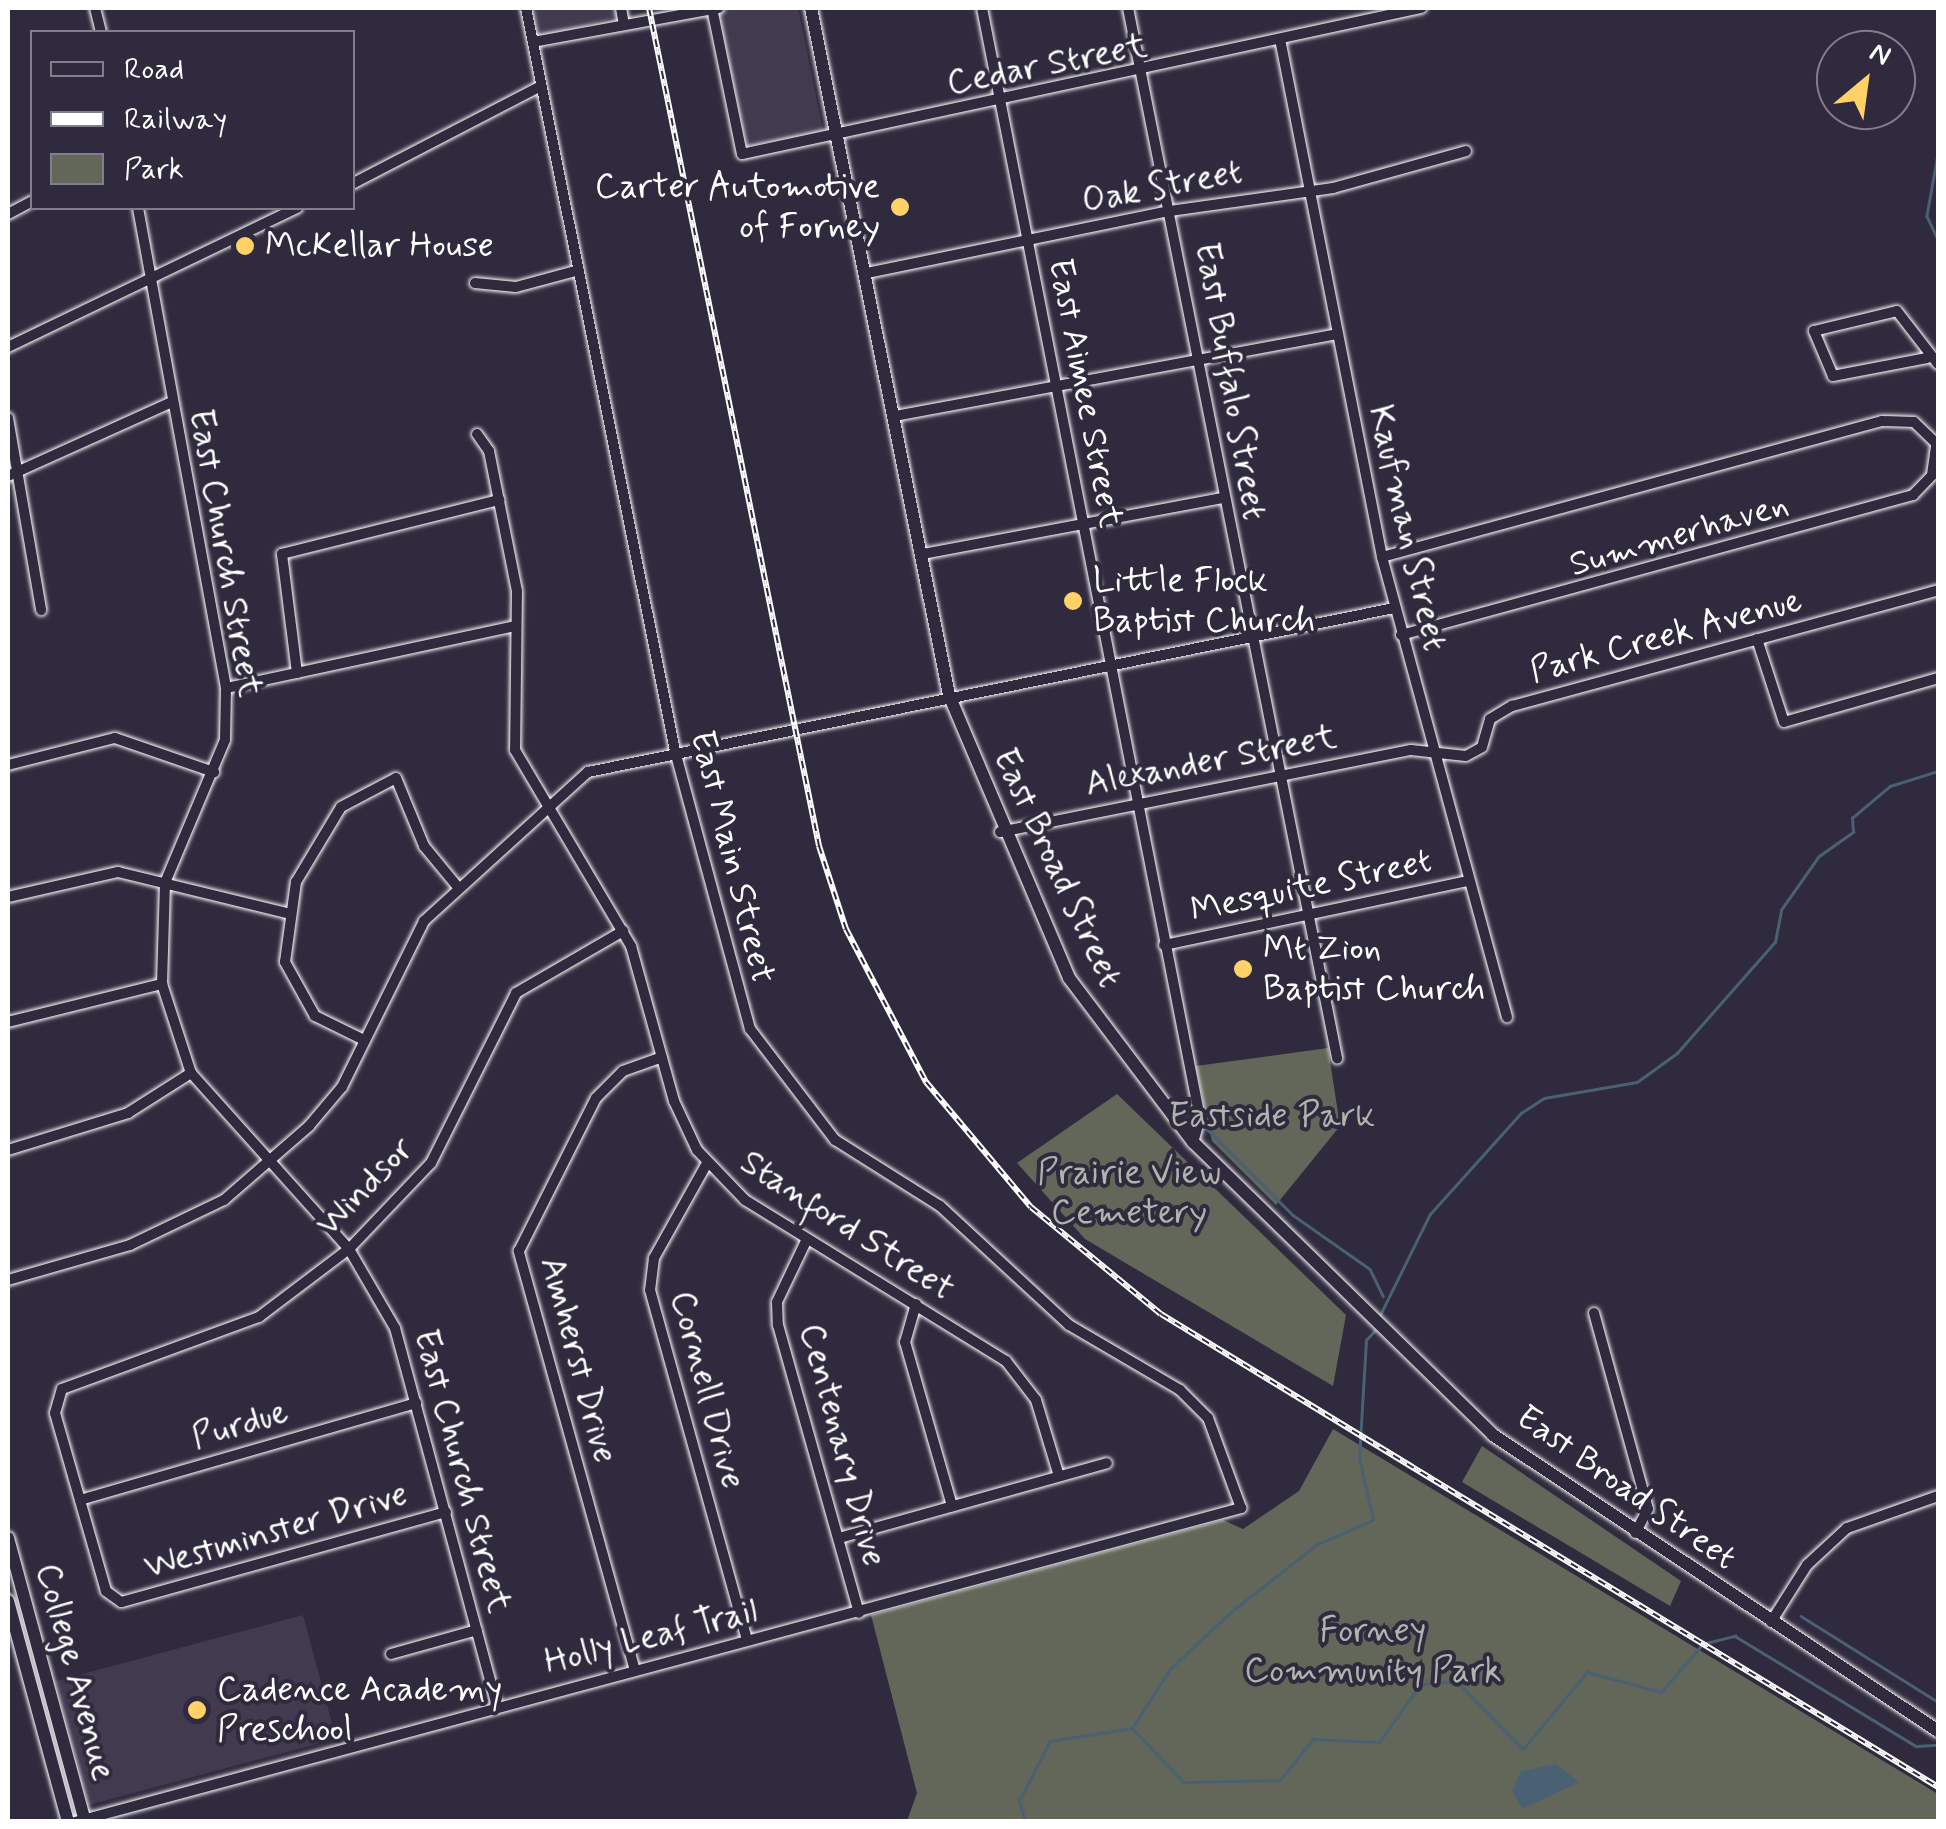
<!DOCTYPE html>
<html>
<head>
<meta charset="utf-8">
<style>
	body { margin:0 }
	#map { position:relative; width:1946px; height:1829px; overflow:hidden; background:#2f2a3d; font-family:Mynerve,sans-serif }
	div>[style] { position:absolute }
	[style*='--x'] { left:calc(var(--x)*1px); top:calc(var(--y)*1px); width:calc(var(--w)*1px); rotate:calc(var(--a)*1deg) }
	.built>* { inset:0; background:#423b50; transform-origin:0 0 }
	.green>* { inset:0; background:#636759 }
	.water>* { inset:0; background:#496173 }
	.stream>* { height:2.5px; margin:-1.25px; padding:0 1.25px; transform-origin:1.25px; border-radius:1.25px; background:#496173 }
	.roads { filter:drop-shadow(0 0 2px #fff) drop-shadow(0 0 2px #fff) }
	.minor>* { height:10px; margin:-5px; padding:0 5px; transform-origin:5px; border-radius:5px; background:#2f2a3d }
	.major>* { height:12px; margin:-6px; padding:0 6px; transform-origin:6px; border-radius:6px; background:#2f2a3d }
	.rail>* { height:6px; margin-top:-3px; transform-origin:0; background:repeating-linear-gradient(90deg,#2f2a3d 0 8px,#fff 0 16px); box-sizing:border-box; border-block:2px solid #fff }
	.dots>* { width:28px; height:28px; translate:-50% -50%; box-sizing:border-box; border:5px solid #2f2a3d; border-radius:50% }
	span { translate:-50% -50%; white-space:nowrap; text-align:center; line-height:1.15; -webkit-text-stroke:8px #2f2a3d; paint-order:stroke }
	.street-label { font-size:35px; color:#fff }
	.poi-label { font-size:35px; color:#fff }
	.right { translate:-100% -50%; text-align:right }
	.left { translate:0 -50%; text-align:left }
	.park-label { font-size:35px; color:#b1b3ac }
	.frame { position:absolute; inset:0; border:10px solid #fff; pointer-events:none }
	.legend { position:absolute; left:30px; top:30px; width:325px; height:180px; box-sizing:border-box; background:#2f2a3d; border:2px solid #827f8b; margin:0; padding:12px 18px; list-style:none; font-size:30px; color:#fff }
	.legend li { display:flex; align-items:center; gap:20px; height:50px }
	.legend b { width:50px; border:2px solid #827f8b }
	.north { position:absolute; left:1816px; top:30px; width:100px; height:100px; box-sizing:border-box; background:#2f2a3d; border:2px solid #827f8b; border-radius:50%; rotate:29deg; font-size:28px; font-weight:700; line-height:40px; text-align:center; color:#fff }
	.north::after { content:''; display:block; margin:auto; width:35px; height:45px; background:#ffd166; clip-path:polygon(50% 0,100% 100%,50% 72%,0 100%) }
</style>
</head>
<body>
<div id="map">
	<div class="built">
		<i style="clip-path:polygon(534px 8px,615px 8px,616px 17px,539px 37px)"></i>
		<i style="clip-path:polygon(717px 8px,798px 8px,823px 131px,747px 146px)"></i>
		<i style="left:303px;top:1615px;width:128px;height:256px;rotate:75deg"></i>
	</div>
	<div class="green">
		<i style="clip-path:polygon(1328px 1048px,1340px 1126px,1276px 1205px,1212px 1141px,1196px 1066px)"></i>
		<i style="clip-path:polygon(1117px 1094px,1346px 1315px,1333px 1386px,1085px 1239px,1017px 1163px)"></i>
		<i style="clip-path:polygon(1333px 1429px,1938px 1794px,1938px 1821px,907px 1821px,917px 1793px,871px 1615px,1223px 1520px,1243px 1529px,1299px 1491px)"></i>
		<i style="clip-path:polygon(1482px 1446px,1681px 1581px,1670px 1606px,1462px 1482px)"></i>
	</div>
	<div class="water">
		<i style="clip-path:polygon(1556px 1764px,1579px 1782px,1522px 1809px,1512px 1791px,1521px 1771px)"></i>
	</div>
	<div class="stream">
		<i style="--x:1938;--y:154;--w:63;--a:100.1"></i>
		<i style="--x:1927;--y:216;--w:26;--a:65"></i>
		<i style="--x:1205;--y:1127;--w:124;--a:45"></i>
		<i style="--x:1293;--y:1215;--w:94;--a:35"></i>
		<i style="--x:1370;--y:1269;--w:30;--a:64"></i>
		<i style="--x:1380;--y:1315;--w:113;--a:-63.7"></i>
		<i style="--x:1430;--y:1214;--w:136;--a:-48"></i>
		<i style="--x:1521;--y:1113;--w:27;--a:-33"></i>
		<i style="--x:1544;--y:1098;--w:94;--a:-9.8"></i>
		<i style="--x:1637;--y:1082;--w:49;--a:-35.9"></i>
		<i style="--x:1677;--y:1053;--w:148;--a:-48.6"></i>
		<i style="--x:1775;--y:942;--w:33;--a:-79"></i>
		<i style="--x:1781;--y:910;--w:66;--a:-54.9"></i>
		<i style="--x:1819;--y:856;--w:42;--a:-35.2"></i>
		<i style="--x:1853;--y:832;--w:14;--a:-94"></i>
		<i style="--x:1852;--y:818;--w:50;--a:-40.1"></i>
		<i style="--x:1890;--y:786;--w:50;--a:-17.4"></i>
		<i style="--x:1801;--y:1616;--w:162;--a:32.1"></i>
		<i style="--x:1706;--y:1643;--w:30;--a:-14"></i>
		<i style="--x:1735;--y:1636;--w:212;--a:31.3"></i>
		<i style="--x:1916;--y:1746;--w:22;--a:-3"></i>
		<i style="--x:1133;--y:1729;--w:74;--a:46.1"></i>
		<i style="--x:1184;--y:1782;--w:96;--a:-1.2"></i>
		<i style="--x:1280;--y:1780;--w:53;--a:-51.2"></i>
		<i style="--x:1313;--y:1739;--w:66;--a:2.6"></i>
		<i style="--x:1379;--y:1742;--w:72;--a:-54.1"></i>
		<i style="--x:1421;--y:1684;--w:35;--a:-5"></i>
		<i style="--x:1456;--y:1681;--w:95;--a:45.4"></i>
		<i style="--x:1523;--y:1749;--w:100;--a:-50.3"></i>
		<i style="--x:1587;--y:1672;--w:77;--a:15.1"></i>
		<i style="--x:1661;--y:1692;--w:60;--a:-49.1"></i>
		<i style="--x:1025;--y:1822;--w:22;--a:-106"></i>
		<i style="--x:1019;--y:1801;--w:68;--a:-62.7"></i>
		<i style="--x:1050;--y:1741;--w:83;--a:-9"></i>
		<i style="--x:1132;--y:1728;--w:70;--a:-57.2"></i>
		<i style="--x:1170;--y:1669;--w:83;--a:-43.1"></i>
		<i style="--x:1231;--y:1612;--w:108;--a:-38.2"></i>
		<i style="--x:1316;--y:1545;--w:62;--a:-23.7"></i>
		<i style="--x:1373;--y:1520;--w:64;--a:-102.7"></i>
		<i style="--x:1359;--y:1458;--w:118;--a:-86.6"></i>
		<i style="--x:1366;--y:1340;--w:16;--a:-47"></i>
	</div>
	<div class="roads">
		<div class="minor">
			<i style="--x:95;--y:8;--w:25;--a:76"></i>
			<i style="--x:621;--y:8;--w:17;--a:80"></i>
			<i style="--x:712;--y:8;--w:149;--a:78.4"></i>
			<i style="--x:742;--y:154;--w:695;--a:-12.14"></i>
			<i style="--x:982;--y:8;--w:1131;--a:78.89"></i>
			<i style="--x:1200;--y:1118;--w:25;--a:106"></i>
			<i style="--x:1128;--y:8;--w:1071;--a:78.74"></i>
			<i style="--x:533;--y:42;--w:189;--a:-10.4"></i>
			<i style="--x:1281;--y:44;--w:523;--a:78.86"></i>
			<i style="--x:1382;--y:557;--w:477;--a:74.8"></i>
			<i style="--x:352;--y:184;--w:213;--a:-27.4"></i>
			<i style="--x:138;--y:208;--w:488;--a:79.6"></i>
			<i style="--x:226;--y:688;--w:52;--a:91.1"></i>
			<i style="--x:225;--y:740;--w:155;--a:112.8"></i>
			<i style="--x:165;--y:883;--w:101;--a:91.7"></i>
			<i style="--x:162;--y:984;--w:94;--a:72"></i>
			<i style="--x:191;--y:1073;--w:237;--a:48.1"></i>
			<i style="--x:349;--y:1249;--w:91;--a:59.8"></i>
			<i style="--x:395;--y:1328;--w:391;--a:74.9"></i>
			<i style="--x:8;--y:214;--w:27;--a:-28"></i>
			<i style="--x:867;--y:273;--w:309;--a:-11.6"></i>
			<i style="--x:1170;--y:211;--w:165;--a:-8"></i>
			<i style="--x:1333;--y:188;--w:138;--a:-15.5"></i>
			<i style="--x:475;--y:283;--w:41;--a:5.6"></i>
			<i style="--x:516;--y:287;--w:65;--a:-15.1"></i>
			<i style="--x:8;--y:347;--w:321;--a:-25.7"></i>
			<i style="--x:1927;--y:358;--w:96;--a:169.2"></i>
			<i style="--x:1833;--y:376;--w:49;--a:-112.9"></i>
			<i style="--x:1814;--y:331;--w:85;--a:-13.5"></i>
			<i style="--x:1897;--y:311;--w:67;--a:52.3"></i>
			<i style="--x:895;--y:416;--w:450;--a:-10.5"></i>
			<i style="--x:8;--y:418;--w:195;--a:80.2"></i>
			<i style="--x:477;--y:434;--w:21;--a:55"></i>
			<i style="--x:489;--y:451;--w:143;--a:78.7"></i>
			<i style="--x:517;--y:591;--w:159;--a:90.7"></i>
			<i style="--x:515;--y:750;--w:228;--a:59.4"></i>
			<i style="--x:631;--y:946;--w:161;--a:74.5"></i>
			<i style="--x:674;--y:1101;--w:54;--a:64.9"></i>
			<i style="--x:697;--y:1150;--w:69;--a:46.2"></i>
			<i style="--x:745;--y:1200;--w:307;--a:31.7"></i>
			<i style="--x:1006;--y:1361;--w:49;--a:52.4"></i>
			<i style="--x:1036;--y:1400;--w:79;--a:73.2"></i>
			<i style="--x:8;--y:476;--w:180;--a:-24.3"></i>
			<i style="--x:923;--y:554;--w:305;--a:-10.6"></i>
			<i style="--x:1382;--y:557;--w:518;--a:-15.22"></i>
			<i style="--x:1882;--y:421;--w:32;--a:2"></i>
			<i style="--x:1914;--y:422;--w:33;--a:44"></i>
			<i style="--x:1401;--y:635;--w:531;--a:-15.29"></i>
			<i style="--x:1913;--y:495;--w:28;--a:-46"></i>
			<i style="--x:1932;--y:475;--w:30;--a:-82"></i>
			<i style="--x:1757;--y:639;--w:87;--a:72"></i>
			<i style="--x:1784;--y:722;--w:160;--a:-15.9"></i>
			<i style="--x:297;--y:673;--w:120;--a:-97.2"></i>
			<i style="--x:282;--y:554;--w:224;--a:-14"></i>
			<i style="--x:226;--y:688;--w:295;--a:-12.1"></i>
			<i style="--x:8;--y:765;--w:110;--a:-14.2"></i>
			<i style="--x:115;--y:738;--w:105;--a:19"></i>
			<i style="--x:1000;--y:832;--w:419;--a:-11.3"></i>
			<i style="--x:1411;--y:750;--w:55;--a:6.2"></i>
			<i style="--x:1466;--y:756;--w:18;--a:-29"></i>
			<i style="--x:1482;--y:747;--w:29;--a:-74"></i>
			<i style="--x:1490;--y:719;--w:26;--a:-31"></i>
			<i style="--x:1512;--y:706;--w:442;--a:-15.2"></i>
			<i style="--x:8;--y:897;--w:113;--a:-12.8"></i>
			<i style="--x:118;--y:872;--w:173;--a:13.7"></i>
			<i style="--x:1164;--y:945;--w:312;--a:-11.9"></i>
			<i style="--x:8;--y:1022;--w:159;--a:-13.9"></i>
			<i style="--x:364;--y:1040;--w:55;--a:-153.9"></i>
			<i style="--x:315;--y:1016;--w:62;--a:-119.1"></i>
			<i style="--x:285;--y:962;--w:81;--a:-82.2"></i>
			<i style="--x:296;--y:882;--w:87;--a:-59"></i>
			<i style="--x:341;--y:807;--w:62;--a:-27.8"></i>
			<i style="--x:396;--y:778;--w:74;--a:67.6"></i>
			<i style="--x:424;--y:846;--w:52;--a:50.5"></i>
			<i style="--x:8;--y:1150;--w:126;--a:-17.1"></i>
			<i style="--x:128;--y:1113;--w:75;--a:-32.4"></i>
			<i style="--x:706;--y:1165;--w:107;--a:119.2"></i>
			<i style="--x:654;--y:1258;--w:32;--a:97"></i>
			<i style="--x:650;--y:1290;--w:363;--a:74.5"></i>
			<i style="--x:807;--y:1239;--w:70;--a:115.5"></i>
			<i style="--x:777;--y:1302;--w:23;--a:88"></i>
			<i style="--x:778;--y:1325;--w:299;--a:74.3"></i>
			<i style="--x:8;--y:1280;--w:127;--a:-16"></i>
			<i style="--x:130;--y:1245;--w:104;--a:-25.6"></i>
			<i style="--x:224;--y:1200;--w:113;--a:-41"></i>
			<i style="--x:309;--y:1126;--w:51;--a:-49.8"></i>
			<i style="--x:342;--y:1087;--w:185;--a:-63.7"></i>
			<i style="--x:424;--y:921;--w:222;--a:-42.3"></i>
			<i style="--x:588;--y:772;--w:823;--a:-11.5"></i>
			<i style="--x:916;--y:1304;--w:40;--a:106"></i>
			<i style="--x:905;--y:1342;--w:171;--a:74"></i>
			<i style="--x:1594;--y:1313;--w:203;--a:74.6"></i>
			<i style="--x:1648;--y:1509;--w:27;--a:118"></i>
			<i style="--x:80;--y:1500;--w:350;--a:-16.1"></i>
			<i style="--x:446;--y:1512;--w:337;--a:164.5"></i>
			<i style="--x:121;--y:1602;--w:19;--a:-144"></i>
			<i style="--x:106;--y:1591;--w:185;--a:-106"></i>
			<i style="--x:55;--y:1413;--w:25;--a:-74"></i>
			<i style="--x:62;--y:1389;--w:210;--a:-20.1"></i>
			<i style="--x:259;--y:1317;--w:113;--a:-37.1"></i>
			<i style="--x:349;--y:1249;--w:119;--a:-46.4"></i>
			<i style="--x:431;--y:1163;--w:190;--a:-63.4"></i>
			<i style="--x:516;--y:993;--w:124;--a:-30.1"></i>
			<i style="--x:839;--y:1538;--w:278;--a:-15.6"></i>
			<i style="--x:1771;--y:1622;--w:67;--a:-57.7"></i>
			<i style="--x:1807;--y:1565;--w:54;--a:-42.8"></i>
			<i style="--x:1847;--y:1528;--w:96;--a:-19.4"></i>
			<i style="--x:391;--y:1654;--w:89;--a:-15.6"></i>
			<i style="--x:634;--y:1667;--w:432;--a:-105.5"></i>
			<i style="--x:519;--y:1251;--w:171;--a:-63.3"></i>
			<i style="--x:596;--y:1098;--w:38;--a:-45"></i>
			<i style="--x:623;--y:1071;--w:41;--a:-19.7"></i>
			<i style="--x:75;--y:1822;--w:1208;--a:-15.07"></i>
			<i style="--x:1241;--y:1508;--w:96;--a:-110.1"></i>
			<i style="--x:1208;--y:1418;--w:40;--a:-135"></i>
			<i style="--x:1180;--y:1390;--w:129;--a:-149.6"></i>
			<i style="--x:1069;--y:1325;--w:176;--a:-137.3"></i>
			<i style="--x:940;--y:1206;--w:124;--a:-147.8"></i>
			<i style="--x:835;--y:1140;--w:140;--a:-127.4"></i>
			<i style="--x:750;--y:1029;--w:288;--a:-105.1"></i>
			<i style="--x:675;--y:751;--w:758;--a:-101.34"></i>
		</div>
		<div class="major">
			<i style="--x:811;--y:8;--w:701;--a:78.64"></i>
			<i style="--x:949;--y:695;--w:307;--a:67"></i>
			<i style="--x:1069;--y:978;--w:206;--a:52.9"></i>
			<i style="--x:1193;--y:1142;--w:419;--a:44.3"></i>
			<i style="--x:1493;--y:1435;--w:534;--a:33.63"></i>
			<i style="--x:8;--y:1538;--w:294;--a:74.8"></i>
			<i style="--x:8;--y:1601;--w:229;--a:74.8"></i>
		</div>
	</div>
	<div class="rail">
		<i style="--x:649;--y:8;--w:855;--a:78.53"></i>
		<i style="--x:819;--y:846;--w:87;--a:72"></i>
		<i style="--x:846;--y:929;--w:173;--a:62.4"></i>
		<i style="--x:926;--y:1082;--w:163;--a:50"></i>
		<i style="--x:1031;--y:1207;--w:168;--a:39.5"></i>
		<i style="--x:1161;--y:1314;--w:910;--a:31.33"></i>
	</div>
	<div class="dots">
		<i style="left:900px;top:207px;background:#ffd166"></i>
		<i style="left:245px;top:246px;background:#ffd166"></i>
		<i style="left:1073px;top:601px;background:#ffd166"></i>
		<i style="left:1243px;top:969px;background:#ffd166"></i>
		<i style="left:197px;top:1710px;background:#ffd166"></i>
	</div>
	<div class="street-label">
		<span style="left:1047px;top:65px;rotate:-11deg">Cedar Street</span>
		<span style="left:1162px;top:187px;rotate:-11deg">Oak Street</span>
		<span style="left:1230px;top:381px;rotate:80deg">East Buffalo Street</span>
		<span style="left:1085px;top:393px;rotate:79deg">East Aimee Street</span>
		<span style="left:1407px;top:528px;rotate:77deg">Kaufman Street</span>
		<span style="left:1679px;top:535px;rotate:-16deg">Summerhaven</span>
		<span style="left:225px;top:553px;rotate:80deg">East Church Street</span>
		<span style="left:1666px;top:636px;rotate:-15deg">Park Creek Avenue</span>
		<span style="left:1211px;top:761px;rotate:-11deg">Alexander Street</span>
		<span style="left:732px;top:857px;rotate:76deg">East Main Street</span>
		<span style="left:1057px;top:868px;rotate:65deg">East Broad Street</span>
		<span style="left:1311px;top:886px;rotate:-12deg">Mesquite Street</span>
		<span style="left:365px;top:1187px;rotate:-46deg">Windsor</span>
		<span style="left:847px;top:1226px;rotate:33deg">Stanford Street</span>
		<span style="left:578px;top:1360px;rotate:75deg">Amherst Drive</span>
		<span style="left:707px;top:1390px;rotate:75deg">Cornell Drive</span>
		<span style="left:240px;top:1425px;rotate:-16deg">Purdue</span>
		<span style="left:842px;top:1445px;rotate:75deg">Centenary Drive</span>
		<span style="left:462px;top:1471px;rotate:75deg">East Church Street</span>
		<span style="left:1626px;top:1488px;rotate:35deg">East Broad Street</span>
		<span style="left:276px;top:1531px;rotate:-16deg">Westminster Drive</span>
		<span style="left:651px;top:1637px;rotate:-14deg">Holly Leaf Trail</span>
		<span style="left:75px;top:1672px;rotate:75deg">College Avenue</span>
	</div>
	<div class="poi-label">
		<span class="right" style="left:880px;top:207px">Carter Automotive<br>of Forney</span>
		<span class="left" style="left:265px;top:246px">McKellar House</span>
		<span class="left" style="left:1093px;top:601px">Little Flock<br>Baptist Church</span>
		<span class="left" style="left:1263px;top:969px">Mt Zion<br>Baptist Church</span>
		<span class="left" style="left:217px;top:1710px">Cadence Academy<br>Preschool</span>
	</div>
	<div class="park-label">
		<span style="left:1272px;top:1116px">Eastside Park</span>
		<span style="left:1129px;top:1193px">Prairie View<br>Cemetery</span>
		<span style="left:1373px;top:1651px">Forney<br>Community Park</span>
	</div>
	<div class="frame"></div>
	<ul class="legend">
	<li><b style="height:12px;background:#2f2a3d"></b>Road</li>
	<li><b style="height:12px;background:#fff"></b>Railway</li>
	<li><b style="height:28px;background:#636759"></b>Park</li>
	</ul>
	<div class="north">N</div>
</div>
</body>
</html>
